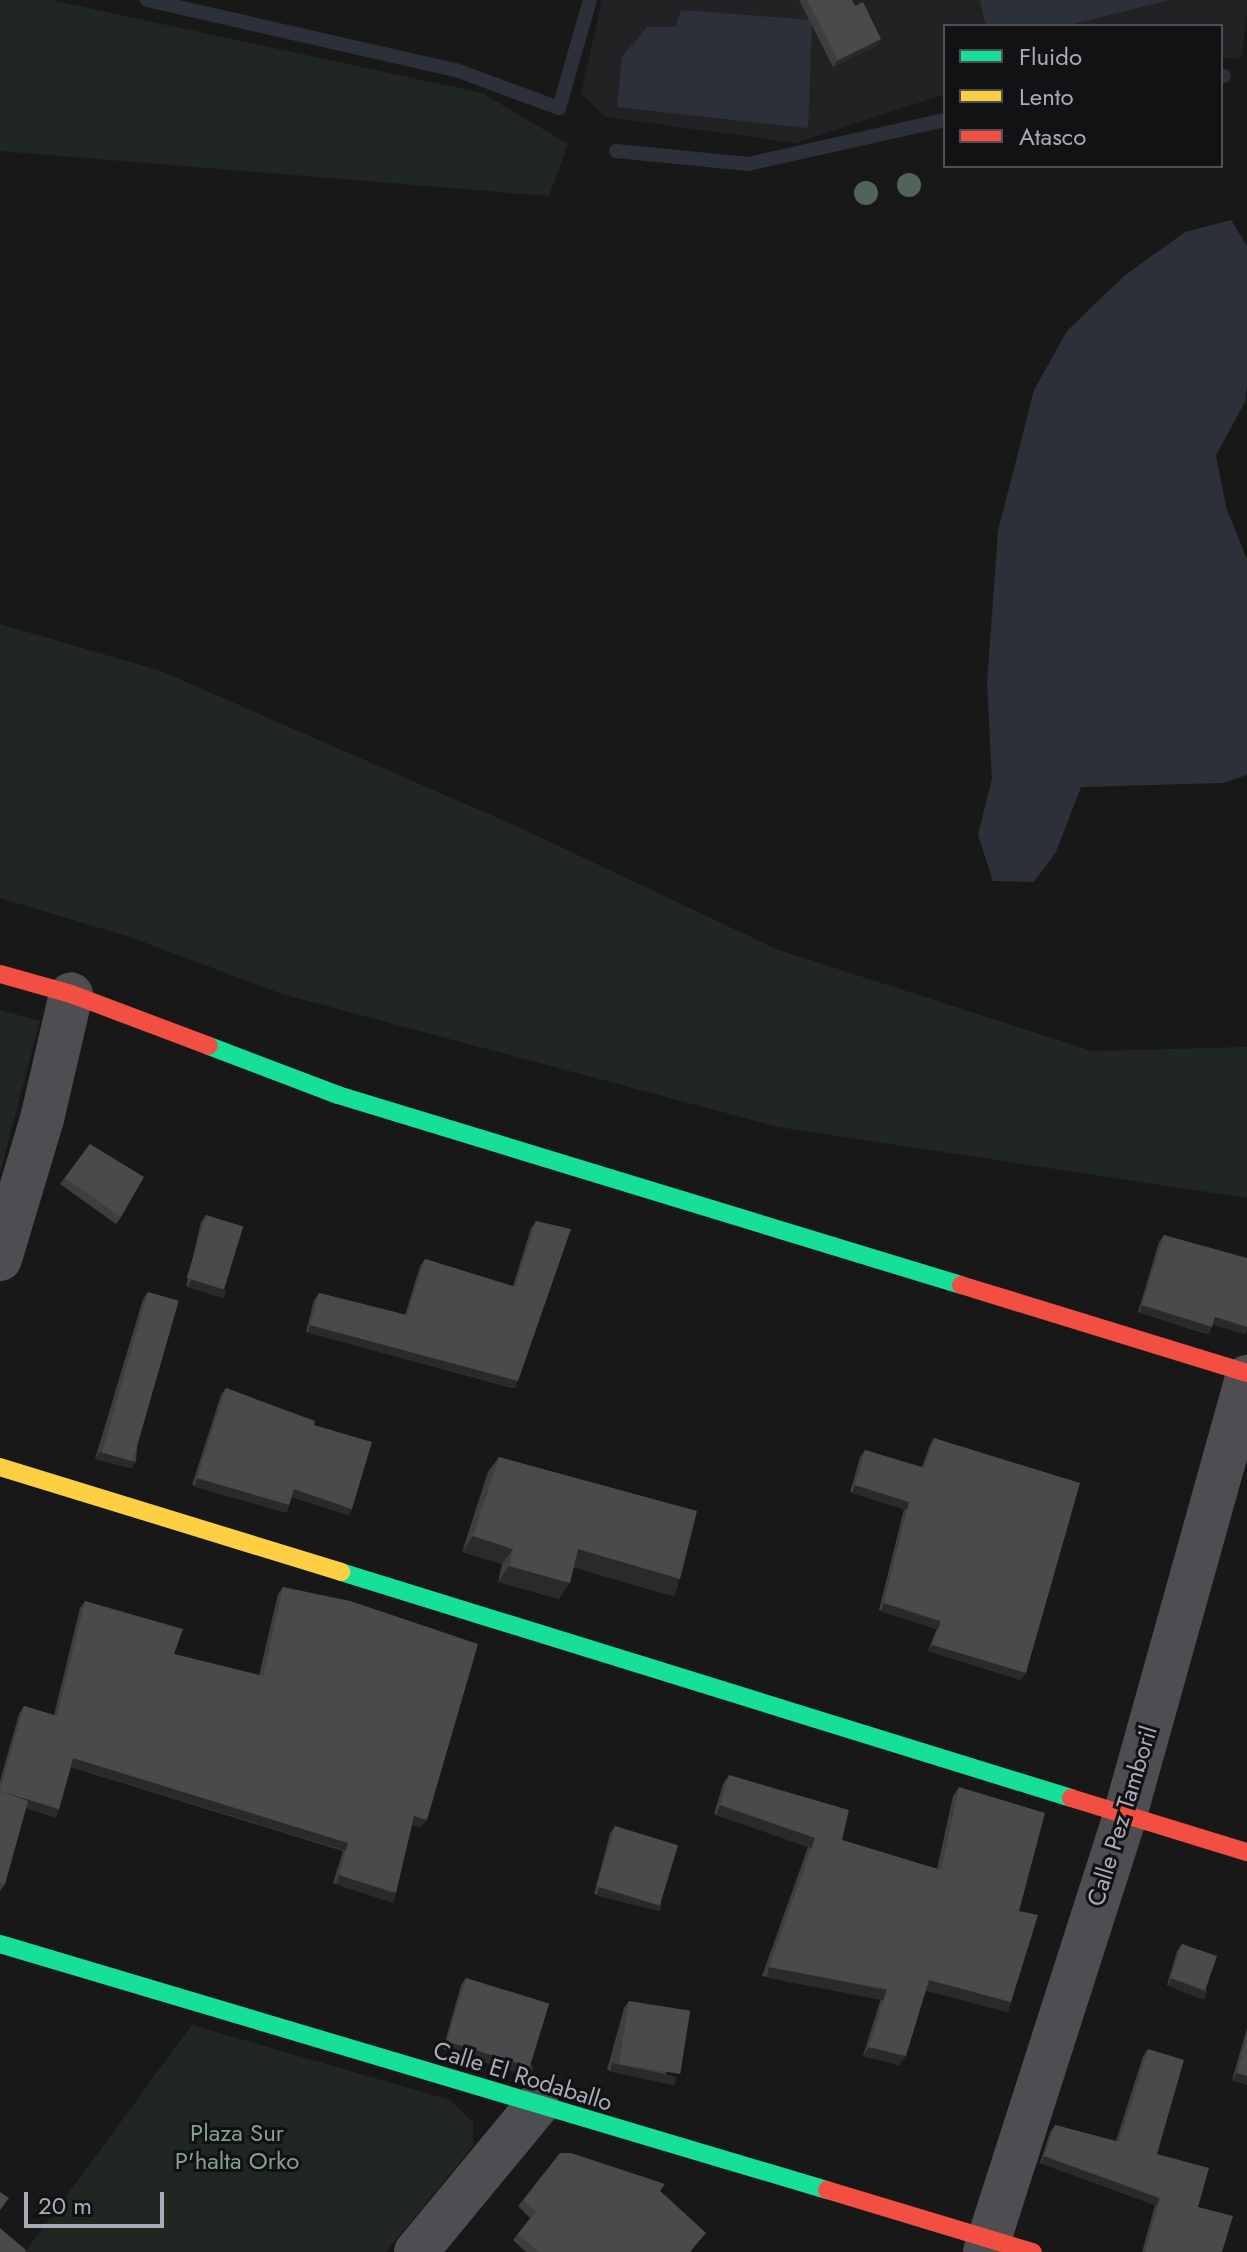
<!DOCTYPE html>
<html>
<head>
<meta charset="utf-8">
<style>
	body { margin:0 }
	#map { position:relative; width:1247px; height:2252px; overflow:hidden; background:#181818; font-family:Jost,sans-serif }
	div>[style] { position:absolute }
	[style*='--x'] { left:calc(var(--x)*1px); top:calc(var(--y)*1px); width:calc(var(--w)*1px); rotate:calc(var(--a)*1deg) }
	.built>* { inset:0; background:#222224 }
	.green>* { inset:0; background:#202722 }
	.water>* { inset:0; background:#2c3139 }
	.stream>* { height:14px; margin:-7px; padding:0 7px; transform-origin:7px; border-radius:7px; background:#2c3139 }
	.street>* { height:44px; margin:-22px; padding:0 22px; transform-origin:22px; border-radius:22px; background:#4e4e52 }
	.fast>* { height:18px; margin:-9px; padding:0 9px; transform-origin:9px; border-radius:9px; background:#16e098 }
	.slow>* { height:18px; margin:-9px; padding:0 9px; transform-origin:9px; border-radius:9px; background:#ffcf43 }
	.jam>* { height:18px; margin:-9px; padding:0 9px; transform-origin:9px; border-radius:9px; background:#f24e42 }
	.trees>* { width:24px; height:24px; margin:-12px; border-radius:50%; background:#526457 }
	.wall>* { inset:0; background:#3e3e40 }
	.shaded-wall>* { inset:0; background:#2a2a2b; transform-origin:0 0 }
	.building>* { inset:0; background:#4a4a4d; transform-origin:0 0 }
	span { translate:-50% -50%; white-space:nowrap; text-align:center; line-height:1.15; -webkit-text-stroke:6px #121214; paint-order:stroke }
	.street-label { font-size:24px; color:#aaabb8 }
	.park-label { font-size:24px; color:#82a28a }
	.legend { position:absolute; left:943px; top:24px; width:280px; height:144px; box-sizing:border-box; background:#121214; border:2px solid #4f4f56; margin:0; padding:10px 14px; list-style:none; font-size:24px; color:#aaabb8 }
	.legend li { display:flex; align-items:center; gap:16px; height:40px }
	.legend b { width:40px; border:2px solid #4f4f56 }
	.scale { position:absolute; left:24px; top:2192px; width:140px; height:36px; box-sizing:border-box; border:4px solid #aaabb8; border-top:0; padding-left:10px; font-size:24px; line-height:28px; white-space:nowrap; color:#aaabb8; -webkit-text-stroke:6px #121214; paint-order:stroke }
</style>
</head>
<body>
<div id="map">
	<div class="built">
		<i style="clip-path:polygon(602px 0,1247px 0,1247px 14px,1241px 59px,1221px 57px,1221px 26px,945px 26px,945px 94px,796px 143px,606px 117px,581px 94px)"></i>
	</div>
	<div class="green">
		<i style="clip-path:polygon(0 0,51px 0,482px 93px,568px 144px,549px 196px,0 151px)"></i>
		<i style="clip-path:polygon(0 624px,161px 671px,527px 831px,776px 949px,1092px 1051px,1247px 1047px,1247px 1198px,778px 1127px,282px 994px,130px 937px,0 898px)"></i>
		<i style="clip-path:polygon(0 1010px,40px 1021px,0 1173px)"></i>
		<i style="clip-path:polygon(192px 2025px,450px 2100px,473px 2123px,473px 2146px,386px 2252px,25px 2252px)"></i>
	</div>
	<div class="water">
		<i style="clip-path:polygon(980px 0,1170px 0,1066px 26px,986px 26px)"></i>
		<i style="clip-path:polygon(681px 10px,812px 20px,808px 128px,617px 107px,622px 57px,647px 27px,676px 27px)"></i>
		<i style="clip-path:polygon(1231px 220px,1247px 246px,1247px 384px,1245px 402px,1216px 455px,1226px 507px,1247px 560px,1247px 775px,1222px 783px,1081px 787px,1056px 852px,1034px 882px,993px 881px,978px 835px,992px 779px,987px 684px,998px 531px,1034px 390px,1067px 331px,1124px 276px,1185px 232px)"></i>
	</div>
	<div class="stream">
		<i style="--x:147;--y:0;--w:317;--a:12.8"></i>
		<i style="--x:456;--y:70;--w:110;--a:20.3"></i>
		<i style="--x:559;--y:108;--w:112;--a:-74"></i>
		<i style="--x:1221;--y:76;--w:3;--a:0"></i>
		<i style="--x:616;--y:151;--w:133;--a:5.6"></i>
		<i style="--x:748;--y:164;--w:202;--a:-12.6"></i>
	</div>
	<div class="street">
		<i style="--x:0;--y:1259;--w:146;--a:-73.3"></i>
		<i style="--x:42;--y:1119;--w:128;--a:-76.9"></i>
		<i style="--x:416;--y:2252;--w:190;--a:-50.5"></i>
		<i style="--x:985;--y:2252;--w:459;--a:-72.2"></i>
		<i style="--x:1125;--y:1815;--w:455;--a:-74.4"></i>
	</div>
	<div class="fast">
		<i style="--x:209;--y:1046;--w:138;--a:20.8"></i>
		<i style="--x:338;--y:1095;--w:651;--a:16.96"></i>
		<i style="--x:341;--y:1572;--w:764;--a:17.2"></i>
		<i style="--x:0;--y:1944;--w:863;--a:16.57"></i>
	</div>
	<div class="slow">
		<i style="--x:0;--y:1467;--w:357;--a:17.1"></i>
	</div>
	<div class="jam">
		<i style="--x:0;--y:974;--w:74;--a:15.7"></i>
		<i style="--x:71;--y:994;--w:147;--a:20.6"></i>
		<i style="--x:961;--y:1285;--w:299;--a:17.1"></i>
		<i style="--x:1071;--y:1798;--w:184;--a:17.1"></i>
		<i style="--x:827;--y:2190;--w:215;--a:16.8"></i>
	</div>
	<div class="trees">
		<i style="left:909px;top:185px"></i>
		<i style="left:866px;top:193px"></i>
	</div>
	<div class="wall">
		<i style="clip-path:polygon(799px 0,852px 0,876px 46px,833px 67px)"></i>
		<i style="clip-path:polygon(90px 1144px,121px 1217px,116px 1224px,60px 1184px)"></i>
		<i style="clip-path:polygon(206px 1215px,221px 1297px,186px 1286px,201px 1222px)"></i>
		<i style="clip-path:polygon(536px 1221px,513px 1388px,306px 1332px,314px 1300px,319px 1293px,405px 1315px,420px 1266px,425px 1259px,513px 1286px,531px 1228px)"></i>
		<i style="clip-path:polygon(1164px 1235px,1213px 1325px,1207px 1334px,1138px 1312px,1159px 1242px)"></i>
		<i style="clip-path:polygon(148px 1292px,136px 1462px,131px 1468px,95px 1459px,143px 1299px)"></i>
		<i style="clip-path:polygon(226px 1388px,314px 1425px,352px 1509px,348px 1515px,292px 1497px,289px 1505px,284px 1512px,192px 1485px,221px 1395px)"></i>
		<i style="clip-path:polygon(934px 1438px,1021px 1680px,928px 1651px,937px 1628px,879px 1610px,904px 1509px,850px 1492px,860px 1457px,865px 1450px,922px 1467px,930px 1445px)"></i>
		<i style="clip-path:polygon(499px 1457px,669px 1595px,574px 1567px,559px 1599px,498px 1582px,502px 1564px,462px 1552px,488px 1472px)"></i>
		<i style="clip-path:polygon(283px 1587px,421px 1827px,412px 1825px,391px 1901px,333px 1883px,343px 1851px,71px 1767px,59px 1809px,54px 1817px,26px 1808px,5px 1884px,0 1891px,0 1781px,19px 1714px,24px 1706px,54px 1715px,80px 1608px,85px 1601px,174px 1654px,259px 1675px,278px 1594px)"></i>
		<i style="clip-path:polygon(729px 1775px,842px 1840px,937px 1869px,953px 1796px,959px 1787px,1019px 1911px,1011px 2002px,1004px 2011px,926px 1990px,899px 2065px,863px 2056px,881px 1998px,762px 1976px,808px 1847px,714px 1814px,723px 1784px)"></i>
		<i style="clip-path:polygon(615px 1826px,658px 1910px,594px 1894px,610px 1833px)"></i>
		<i style="clip-path:polygon(1182px 1944px,1207px 1992px,1202px 1999px,1167px 1985px,1177px 1951px)"></i>
		<i style="clip-path:polygon(466px 1978px,533px 2068px,528px 2075px,443px 2049px,461px 1985px)"></i>
		<i style="clip-path:polygon(629px 2001px,672px 2084px,607px 2070px,624px 2008px)"></i>
		<i style="clip-path:polygon(1247px 2028px,1247px 2085px,1232px 2080px)"></i>
		<i style="clip-path:polygon(1148px 2049px,1157px 2154px,1198px 2207px,1222px 2252px,1142px 2252px,1155px 2205px,1040px 2163px,1050px 2132px,1055px 2125px,1116px 2141px,1143px 2056px)"></i>
		<i style="clip-path:polygon(660px 2191px,706px 2233px,691px 2251px,692px 2252px,526px 2252px,513px 2240px,530px 2218px,518px 2206px,523px 2200px)"></i>
	</div>
	<div class="shaded-wall">
		<i style="clip-path:polygon(881px 39px,876px 46px,833px 67px,838px 60px)"></i>
		<i style="left:191px;top:1279px;width:37px;height:9px;rotate:17deg"></i>
		<i style="left:1142px;top:1305px;width:73px;height:8px;rotate:17deg"></i>
		<i style="left:1215px;top:1317px;width:34px;height:8px;rotate:17deg"></i>
		<i style="left:310px;top:1325px;width:215px;height:8px;rotate:15deg"></i>
		<i style="clip-path:polygon(100px 1452px,136px 1462px,131px 1468px,95px 1459px)"></i>
		<i style="left:197px;top:1478px;width:96px;height:9px;rotate:16deg"></i>
		<i style="left:855px;top:1485px;width:57px;height:9px;rotate:17deg"></i>
		<i style="clip-path:polygon(294px 1489px,352px 1509px,348px 1515px,289px 1496px)"></i>
		<i style="clip-path:polygon(473px 1536px,513px 1549px,502px 1564px,462px 1552px)"></i>
		<i style="left:578px;top:1549px;width:106px;height:19px;rotate:16deg"></i>
		<i style="clip-path:polygon(509px 1566px,570px 1583px,559px 1599px,498px 1582px)"></i>
		<i style="left:884px;top:1603px;width:60px;height:9px;rotate:18deg"></i>
		<i style="clip-path:polygon(933px 1645px,1026px 1673px,1021px 1680px,928px 1651px)"></i>
		<i style="left:73px;top:1758px;width:288px;height:9px;rotate:17deg"></i>
		<i style="left:0;top:1791px;width:62px;height:9px;rotate:17deg"></i>
		<i style="left:720px;top:1805px;width:101px;height:11px;rotate:19deg"></i>
		<i style="clip-path:polygon(414px 1816px,427px 1820px,421px 1827px,408px 1824px)"></i>
		<i style="left:339px;top:1875px;width:60px;height:10px;rotate:18deg"></i>
		<i style="left:599px;top:1887px;width:65px;height:9px;rotate:14deg"></i>
		<i style="left:769px;top:1967px;width:120px;height:11px;rotate:11deg"></i>
		<i style="left:1171px;top:1978px;width:39px;height:8px;rotate:21deg"></i>
		<i style="left:929px;top:1980px;width:85px;height:11px;rotate:15deg"></i>
		<i style="left:448px;top:2042px;width:89px;height:9px;rotate:17deg"></i>
		<i style="clip-path:polygon(869px 2047px,906px 2056px,899px 2065px,863px 2056px)"></i>
		<i style="left:612px;top:2063px;width:66px;height:9px;rotate:12deg"></i>
		<i style="clip-path:polygon(1237px 2073px,1247px 2076px,1247px 2085px,1232px 2080px)"></i>
		<i style="left:1044px;top:2156px;width:123px;height:8px;rotate:20deg"></i>
	</div>
	<div class="building">
		<i style="clip-path:polygon(807px 0,852px 0,855px 6px,863px 2px,881px 39px,838px 60px)"></i>
		<i style="clip-path:polygon(90px 1144px,144px 1177px,121px 1217px,65px 1178px)"></i>
		<i style="left:206px;top:1215px;width:39px;height:66px;rotate:17deg"></i>
		<i style="clip-path:polygon(536px 1221px,571px 1229px,518px 1381px,310px 1325px,319px 1293px,407px 1315px,425px 1259px,515px 1287px)"></i>
		<i style="clip-path:polygon(1164px 1235px,1247px 1258px,1247px 1327px,1215px 1317px,1212px 1327px,1142px 1305px)"></i>
		<i style="left:148px;top:1292px;width:32px;height:167px;rotate:16deg"></i>
		<i style="clip-path:polygon(226px 1388px,315px 1421px,314px 1425px,372px 1442px,352px 1509px,294px 1489px,289px 1505px,197px 1478px)"></i>
		<i style="clip-path:polygon(934px 1438px,1080px 1483px,1026px 1673px,933px 1645px,941px 1621px,884px 1603px,909px 1502px,855px 1485px,865px 1450px,924px 1468px)"></i>
		<i style="clip-path:polygon(499px 1457px,697px 1511px,680px 1579px,578px 1549px,570px 1583px,509px 1566px,513px 1549px,473px 1536px)"></i>
		<i style="clip-path:polygon(283px 1587px,350px 1601px,478px 1644px,427px 1820px,414px 1816px,396px 1893px,339px 1875px,348px 1843px,73px 1758px,59px 1809px,0 1791px,24px 1706px,57px 1716px,85px 1601px,183px 1629px,174px 1654px,263px 1676px)"></i>
		<i style="clip-path:polygon(729px 1775px,849px 1810px,842px 1840px,941px 1870px,959px 1787px,1045px 1813px,1019px 1911px,1038px 1915px,1011px 2002px,929px 1980px,906px 2056px,869px 2047px,887px 1989px,769px 1967px,815px 1838px,720px 1805px)"></i>
		<i style="clip-path:polygon(0 1791px,28px 1801px,5px 1884px,0 1883px)"></i>
		<i style="left:615px;top:1826px;width:66px;height:63px;rotate:17deg"></i>
		<i style="left:1182px;top:1944px;width:37px;height:36px;rotate:19deg"></i>
		<i style="left:466px;top:1978px;width:87px;height:66px;rotate:17deg"></i>
		<i style="left:629px;top:2001px;width:62px;height:64px;rotate:9deg"></i>
		<i style="clip-path:polygon(1247px 2038px,1247px 2076px,1237px 2073px)"></i>
		<i style="clip-path:polygon(1148px 2049px,1184px 2060px,1157px 2154px,1209px 2168px,1198px 2207px,1233px 2216px,1222px 2252px,1145px 2252px,1160px 2198px,1044px 2156px,1055px 2125px,1119px 2142px)"></i>
		<i style="clip-path:polygon(560px 2153px,571px 2153px,665px 2184px,660px 2191px,706px 2233px,690px 2250px,692px 2252px,539px 2252px,518px 2234px,536px 2212px,523px 2200px)"></i>
		<i style="clip-path:polygon(0 2192px,9px 2198px,0 2210px)"></i>
		<i style="clip-path:polygon(0 2228px,26px 2250px,25px 2252px,0 2252px)"></i>
	</div>
	<div class="street-label">
		<span style="left:1122px;top:1816px;rotate:-73deg">Calle Pez Tamboril</span>
		<span style="left:523px;top:2076px;rotate:17deg">Calle El Rodaballo</span>
	</div>
	<div class="park-label">
		<span style="left:237px;top:2147px">Plaza Sur<br>P'halta Orko</span>
	</div>
	<ul class="legend">
	<li><b style="height:10px;background:#16e098"></b>Fluido</li>
	<li><b style="height:10px;background:#ffcf43"></b>Lento</li>
	<li><b style="height:10px;background:#f24e42"></b>Atasco</li>
	</ul>
	<div class="scale">20 m</div>
</div>
</body>
</html>
